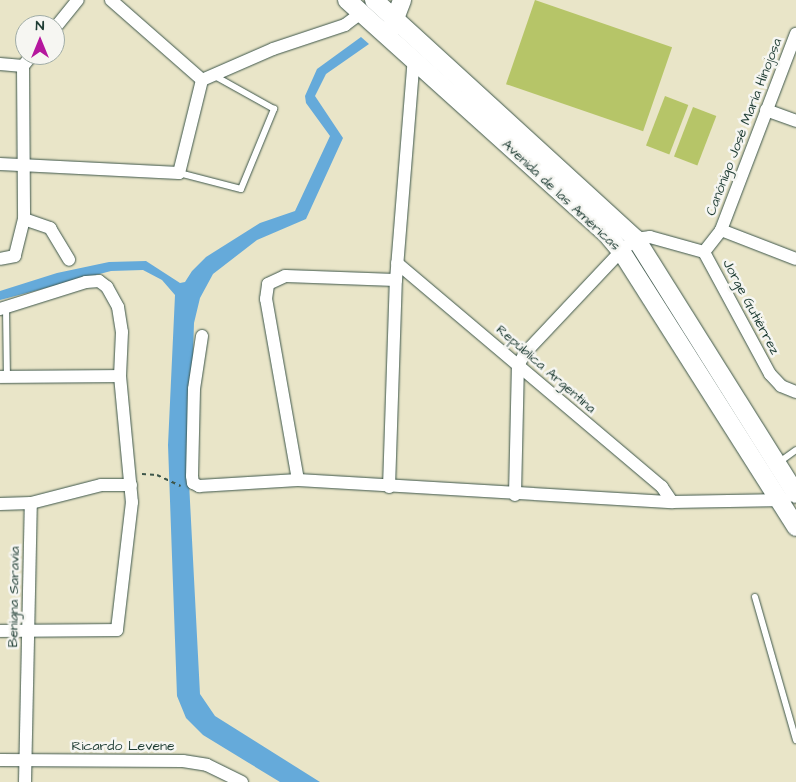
<!DOCTYPE html>
<html>
<head>
<meta charset="utf-8">
<style>
	body { margin:0 }
	#map { position:relative; width:796px; height:782px; overflow:hidden; background:#e9e5c8; font-family:"Architects Daughter",sans-serif }
	div>[style] { position:absolute }
	[style*='--x'] { left:calc(var(--x)*1px); top:calc(var(--y)*1px); width:calc(var(--w)*1px); rotate:calc(var(--a)*1deg) }
	.green>* { inset:0; background:#b6c568; transform-origin:0 0 }
	.water>* { inset:0; background:#65aada }
	.path>* { height:2px; margin-top:-1px; transform-origin:0; background:repeating-linear-gradient(90deg,#3d564a 0 4px,transparent 0 8px) }
	.roads { filter:drop-shadow(0 0 1px #3d564a) drop-shadow(0 0 1px #3d564a) }
	.service>* { height:6px; margin:-3px; padding:0 3px; transform-origin:3px; border-radius:3px; background:#fff }
	.minor>* { height:12px; margin:-6px; padding:0 6px; transform-origin:6px; border-radius:6px; background:#fff }
	.secondary>* { height:18px; margin:-9px; padding:0 9px; transform-origin:9px; border-radius:9px; background:#fff }
	span { translate:-50% -50%; white-space:nowrap; text-align:center; line-height:1.15; -webkit-text-stroke:5px #f6f6f2; paint-order:stroke }
	.street-label { font-size:14px; color:#1f3d34 }
	.north { position:absolute; left:15px; top:15px; width:50px; height:50px; box-sizing:border-box; background:#f6f6f2; border:1px solid #a0aca6; border-radius:50%; rotate:0deg; font-size:14px; font-weight:700; line-height:20px; text-align:center; color:#1f3d34 }
	.north::after { content:''; display:block; margin:auto; width:18px; height:22px; background:#b5179e; clip-path:polygon(50% 0,100% 100%,50% 72%,0 100%) }
</style>
</head>
<body>
<div id="map">
	<div class="green">
		<i style="left:535px;top:0;width:145px;height:89px;rotate:19deg"></i>
		<i style="left:665px;top:96px;width:25px;height:53px;rotate:21deg"></i>
		<i style="left:693px;top:107px;width:25px;height:53px;rotate:21deg"></i>
	</div>
	<div class="water">
		<i style="clip-path:polygon(361px 37px,369px 44px,326px 74px,315px 96px,343px 138px,306px 219px,257px 240px,213px 274px,200px 298px,194px 323px,189px 482px,200px 694px,215px 716px,320px 782px,280px 782px,203px 735px,186px 718px,177px 696px,168px 445px,175px 295px,162px 280px,143px 270px,111px 271px,0 300px,0 291px,57px 273px,109px 262px,146px 261px,180px 283px,185px 282px,192px 271px,206px 257px,260px 223px,295px 211px,330px 136px,306px 103px,305px 96px,317px 69px)"></i>
	</div>
	<div class="path">
		<i style="--x:142;--y:474;--w:15;--a:4"></i>
		<i style="--x:157;--y:475;--w:26;--a:25"></i>
	</div>
	<div class="roads">
		<div class="service">
			<i style="--x:179;--y:173;--w:64;--a:14.5"></i>
			<i style="--x:241;--y:189;--w:87;--a:-67.6"></i>
			<i style="--x:274;--y:109;--w:70;--a:-150.9"></i>
			<i style="--x:6;--y:308;--w:69;--a:89.2"></i>
			<i style="--x:778;--y:463;--w:22;--a:-36"></i>
			<i style="--x:755;--y:597;--w:149;--a:74"></i>
		</div>
		<div class="minor">
			<i style="--x:111;--y:0;--w:121;--a:41.3"></i>
			<i style="--x:55;--y:28;--w:36;--a:-51"></i>
			<i style="--x:0;--y:64;--w:23;--a:5"></i>
			<i style="--x:23;--y:66;--w:153;--a:89.6"></i>
			<i style="--x:24;--y:219;--w:38;--a:104"></i>
			<i style="--x:15;--y:256;--w:15;--a:169"></i>
			<i style="--x:23;--y:66;--w:14;--a:-51"></i>
			<i style="--x:766;--y:110;--w:32;--a:20"></i>
			<i style="--x:0;--y:164;--w:179;--a:2.9"></i>
			<i style="--x:179;--y:173;--w:96;--a:-76.1"></i>
			<i style="--x:202;--y:80;--w:77;--a:-23.6"></i>
			<i style="--x:273;--y:49;--w:76;--a:-18.4"></i>
			<i style="--x:345;--y:25;--w:20;--a:-37"></i>
			<i style="--x:24;--y:219;--w:28;--a:19"></i>
			<i style="--x:50;--y:228;--w:37;--a:59"></i>
			<i style="--x:721;--y:230;--w:210;--a:-69.1"></i>
			<i style="--x:704;--y:252;--w:139;--a:61.6"></i>
			<i style="--x:770;--y:374;--w:16;--a:47"></i>
			<i style="--x:781;--y:386;--w:16;--a:22"></i>
			<i style="--x:397;--y:263;--w:347;--a:40.2"></i>
			<i style="--x:662;--y:487;--w:18;--a:56"></i>
			<i style="--x:0;--y:309;--w:90;--a:-17.4"></i>
			<i style="--x:86;--y:282;--w:13;--a:-4"></i>
			<i style="--x:99;--y:281;--w:10;--a:37"></i>
			<i style="--x:107;--y:287;--w:23;--a:61"></i>
			<i style="--x:118;--y:307;--w:25;--a:81"></i>
			<i style="--x:122;--y:332;--w:44;--a:92.6"></i>
			<i style="--x:120;--y:376;--w:127;--a:84.6"></i>
			<i style="--x:132;--y:502;--w:129;--a:96.7"></i>
			<i style="--x:117;--y:630;--w:117;--a:179.5"></i>
			<i style="--x:202;--y:336;--w:54;--a:98.6"></i>
			<i style="--x:194;--y:389;--w:87;--a:91.3"></i>
			<i style="--x:192;--y:476;--w:7;--a:82"></i>
			<i style="--x:193;--y:483;--w:7;--a:27"></i>
			<i style="--x:199;--y:486;--w:99;--a:-3.5"></i>
			<i style="--x:298;--y:480;--w:375;--a:3.4"></i>
			<i style="--x:672;--y:502;--w:113;--a:-1"></i>
			<i style="--x:0;--y:377;--w:120;--a:-0.5"></i>
			<i style="--x:298;--y:480;--w:184;--a:-100"></i>
			<i style="--x:266;--y:299;--w:15;--a:-82"></i>
			<i style="--x:268;--y:284;--w:19;--a:-25"></i>
			<i style="--x:285;--y:276;--w:111;--a:2.1"></i>
			<i style="--x:389;--y:487;--w:207;--a:-88.1"></i>
			<i style="--x:396;--y:280;--w:223;--a:-85.4"></i>
			<i style="--x:515;--y:495;--w:129;--a:-88.7"></i>
			<i style="--x:518;--y:366;--w:15;--a:-62"></i>
			<i style="--x:525;--y:353;--w:140;--a:-46.7"></i>
			<i style="--x:621;--y:251;--w:19;--a:-39"></i>
			<i style="--x:636;--y:239;--w:14;--a:-8"></i>
			<i style="--x:650;--y:237;--w:56;--a:15.5"></i>
			<i style="--x:704;--y:252;--w:28;--a:-52"></i>
			<i style="--x:721;--y:230;--w:80;--a:21.1"></i>
			<i style="--x:0;--y:504;--w:31;--a:-2"></i>
			<i style="--x:31;--y:503;--w:72;--a:-14.4"></i>
			<i style="--x:101;--y:485;--w:30;--a:0"></i>
			<i style="--x:0;--y:760;--w:183;--a:0.3"></i>
			<i style="--x:183;--y:761;--w:24;--a:9"></i>
			<i style="--x:207;--y:765;--w:39;--a:26"></i>
			<i style="--x:25;--y:782;--w:279;--a:-88.8"></i>
		</div>
		<div class="secondary">
			<i style="--x:347;--y:0;--w:347;--a:42"></i>
			<i style="--x:605;--y:232;--w:25;--a:50"></i>
			<i style="--x:621;--y:251;--w:327;--a:57.6"></i>
			<i style="--x:374;--y:0;--w:355;--a:42.4"></i>
			<i style="--x:636;--y:239;--w:301;--a:57.9"></i>
			<i style="--x:391;--y:29;--w:31;--a:-69"></i>
		</div>
	</div>
	<div class="street-label">
		<span style="left:744px;top:127px;rotate:-69deg">Canónigo José María Hinojosa</span>
		<span style="left:561px;top:195px;rotate:43deg">Avenida de las Américas</span>
		<span style="left:751px;top:307px;rotate:62deg">Jorge Gutiérrez</span>
		<span style="left:546px;top:369px;rotate:41deg">República Argentina</span>
		<span style="left:14px;top:597px;rotate:-89deg">Benigna Saravia</span>
		<span style="left:123px;top:746px">Ricardo Levene</span>
	</div>
	<div class="north">N</div>
</div>
</body>
</html>
